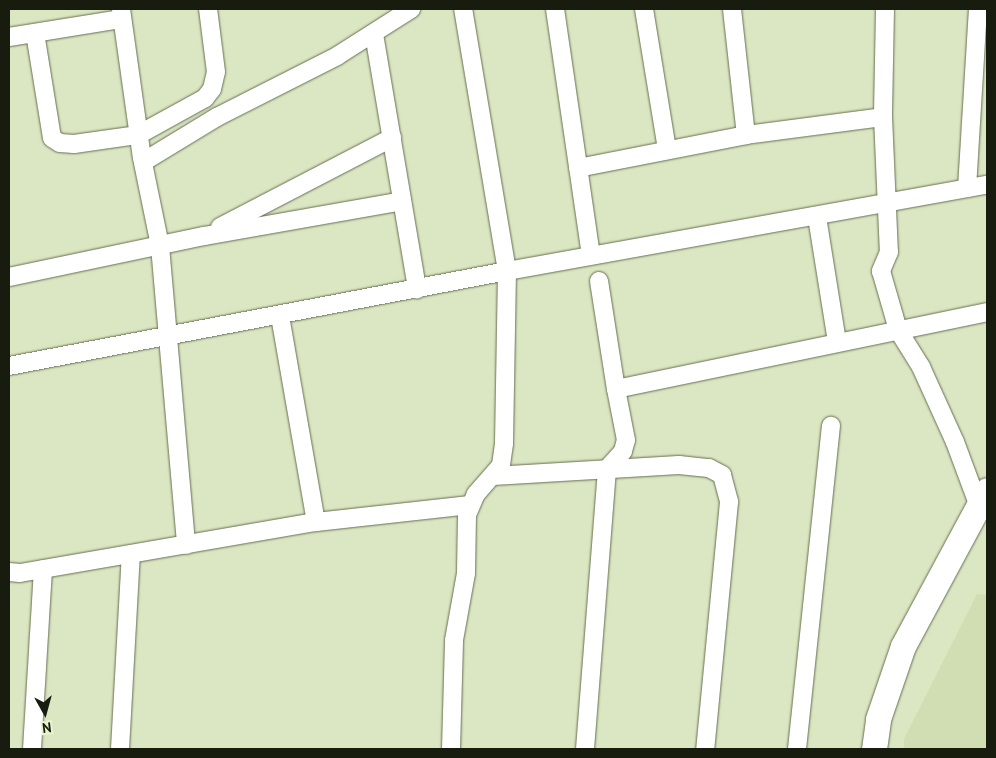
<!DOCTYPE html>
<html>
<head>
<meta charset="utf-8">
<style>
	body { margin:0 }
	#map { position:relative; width:996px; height:758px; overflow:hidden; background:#dbe6c3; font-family:"PT Sans",sans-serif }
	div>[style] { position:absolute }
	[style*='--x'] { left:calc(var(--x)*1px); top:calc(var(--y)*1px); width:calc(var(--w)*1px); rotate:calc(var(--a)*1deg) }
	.built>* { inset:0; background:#d1deb3 }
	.roads { filter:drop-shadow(0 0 1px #666f50) drop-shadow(0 0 1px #666f50) }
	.street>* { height:18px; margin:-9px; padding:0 9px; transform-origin:9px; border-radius:9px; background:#fff }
	.secondary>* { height:25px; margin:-12.5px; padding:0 12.5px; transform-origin:12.5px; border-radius:12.5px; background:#fff }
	span { translate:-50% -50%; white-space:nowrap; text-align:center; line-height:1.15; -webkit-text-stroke:4.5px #e8f3cf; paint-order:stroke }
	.frame { position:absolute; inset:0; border:10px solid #181c0f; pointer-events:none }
	.north { position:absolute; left:20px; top:688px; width:50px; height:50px; -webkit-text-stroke:4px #e8f3cf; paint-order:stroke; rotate:173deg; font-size:14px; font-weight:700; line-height:20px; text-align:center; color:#181c0f }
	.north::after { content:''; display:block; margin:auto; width:18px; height:22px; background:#181c0f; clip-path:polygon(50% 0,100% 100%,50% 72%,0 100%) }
</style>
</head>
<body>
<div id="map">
	<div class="built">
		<i style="clip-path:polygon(977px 594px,987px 595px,987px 749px,904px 749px,904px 739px)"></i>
	</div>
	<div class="roads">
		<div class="street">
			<i style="--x:121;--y:9;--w:150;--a:82"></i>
			<i style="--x:142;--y:158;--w:90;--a:78.4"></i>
			<i style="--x:160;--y:246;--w:300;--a:85"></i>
			<i style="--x:555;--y:9;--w:249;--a:81.7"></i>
			<i style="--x:644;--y:9;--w:143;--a:80.7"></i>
			<i style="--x:732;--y:9;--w:127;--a:83.7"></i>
			<i style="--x:885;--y:9;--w:108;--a:91.1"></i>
			<i style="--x:883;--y:117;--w:135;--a:87.5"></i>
			<i style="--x:889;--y:252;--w:21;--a:113"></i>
			<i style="--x:881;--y:271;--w:61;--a:73.9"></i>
			<i style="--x:898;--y:330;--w:44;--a:58.1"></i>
			<i style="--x:921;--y:367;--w:82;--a:65.6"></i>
			<i style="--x:955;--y:442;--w:66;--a:69.6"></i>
			<i style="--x:35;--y:33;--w:106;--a:80.8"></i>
			<i style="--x:52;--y:138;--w:9;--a:32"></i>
			<i style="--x:60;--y:143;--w:14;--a:4"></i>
			<i style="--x:74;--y:144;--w:65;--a:-8"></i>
			<i style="--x:138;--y:135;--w:77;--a:-28.9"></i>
			<i style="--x:205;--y:98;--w:11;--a:-52"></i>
			<i style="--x:212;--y:89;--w:17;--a:-77"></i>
			<i style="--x:216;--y:72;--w:64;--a:-97.2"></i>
			<i style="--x:374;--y:34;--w:259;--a:80.4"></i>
			<i style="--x:9;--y:37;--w:114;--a:-9.1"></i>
			<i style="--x:143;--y:162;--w:87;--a:-31.3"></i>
			<i style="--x:217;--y:117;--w:135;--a:-26.9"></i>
			<i style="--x:337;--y:56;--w:88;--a:-32.4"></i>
			<i style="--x:578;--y:168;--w:171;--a:-11.1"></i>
			<i style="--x:746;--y:135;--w:138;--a:-7.5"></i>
			<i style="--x:967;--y:188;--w:179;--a:-86.5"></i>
			<i style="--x:817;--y:217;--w:127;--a:80.9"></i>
			<i style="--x:220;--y:227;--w:194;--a:-27.4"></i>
			<i style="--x:9;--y:277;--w:199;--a:-11.9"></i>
			<i style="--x:204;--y:236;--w:201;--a:-10"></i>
			<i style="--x:599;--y:281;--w:109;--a:81.1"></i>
			<i style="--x:616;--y:389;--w:379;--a:-11.7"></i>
			<i style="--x:280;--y:316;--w:209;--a:80.1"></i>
			<i style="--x:9;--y:366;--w:507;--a:-10.8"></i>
			<i style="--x:507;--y:271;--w:488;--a:-10.2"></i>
			<i style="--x:493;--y:476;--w:186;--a:-3.4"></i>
			<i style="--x:679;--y:465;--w:30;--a:6"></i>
			<i style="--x:709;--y:468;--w:15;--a:28"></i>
			<i style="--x:722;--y:475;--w:28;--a:75"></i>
			<i style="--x:729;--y:502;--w:248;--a:95.5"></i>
			<i style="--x:9;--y:572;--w:11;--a:5"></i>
			<i style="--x:20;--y:573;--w:300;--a:-9.8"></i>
			<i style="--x:316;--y:522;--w:155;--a:-6.3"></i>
			<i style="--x:32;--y:749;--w:180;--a:-86.5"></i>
			<i style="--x:120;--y:749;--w:195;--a:-86.8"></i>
			<i style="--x:451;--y:749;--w:109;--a:-88.4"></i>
			<i style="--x:454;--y:640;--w:68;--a:-79.8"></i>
			<i style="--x:466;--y:573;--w:58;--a:-89"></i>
			<i style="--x:467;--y:515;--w:23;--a:-67"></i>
			<i style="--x:476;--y:494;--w:38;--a:-49"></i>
			<i style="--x:501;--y:465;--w:22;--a:-82"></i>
			<i style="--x:504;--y:443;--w:172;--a:-89"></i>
			<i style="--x:507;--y:271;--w:266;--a:-99.5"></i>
			<i style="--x:585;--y:749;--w:281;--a:-85.5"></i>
			<i style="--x:607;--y:469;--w:24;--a:-48"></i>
			<i style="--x:623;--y:451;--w:11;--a:-75"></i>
			<i style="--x:626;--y:440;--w:52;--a:-101.1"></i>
			<i style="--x:797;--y:749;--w:325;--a:-84"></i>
		</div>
		<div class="secondary">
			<i style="--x:874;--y:749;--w:30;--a:-82"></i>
			<i style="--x:878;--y:719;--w:77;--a:-71.1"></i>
			<i style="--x:903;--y:646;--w:177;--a:-61.7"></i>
		</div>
	</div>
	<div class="frame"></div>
	<div class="north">N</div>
</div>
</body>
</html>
